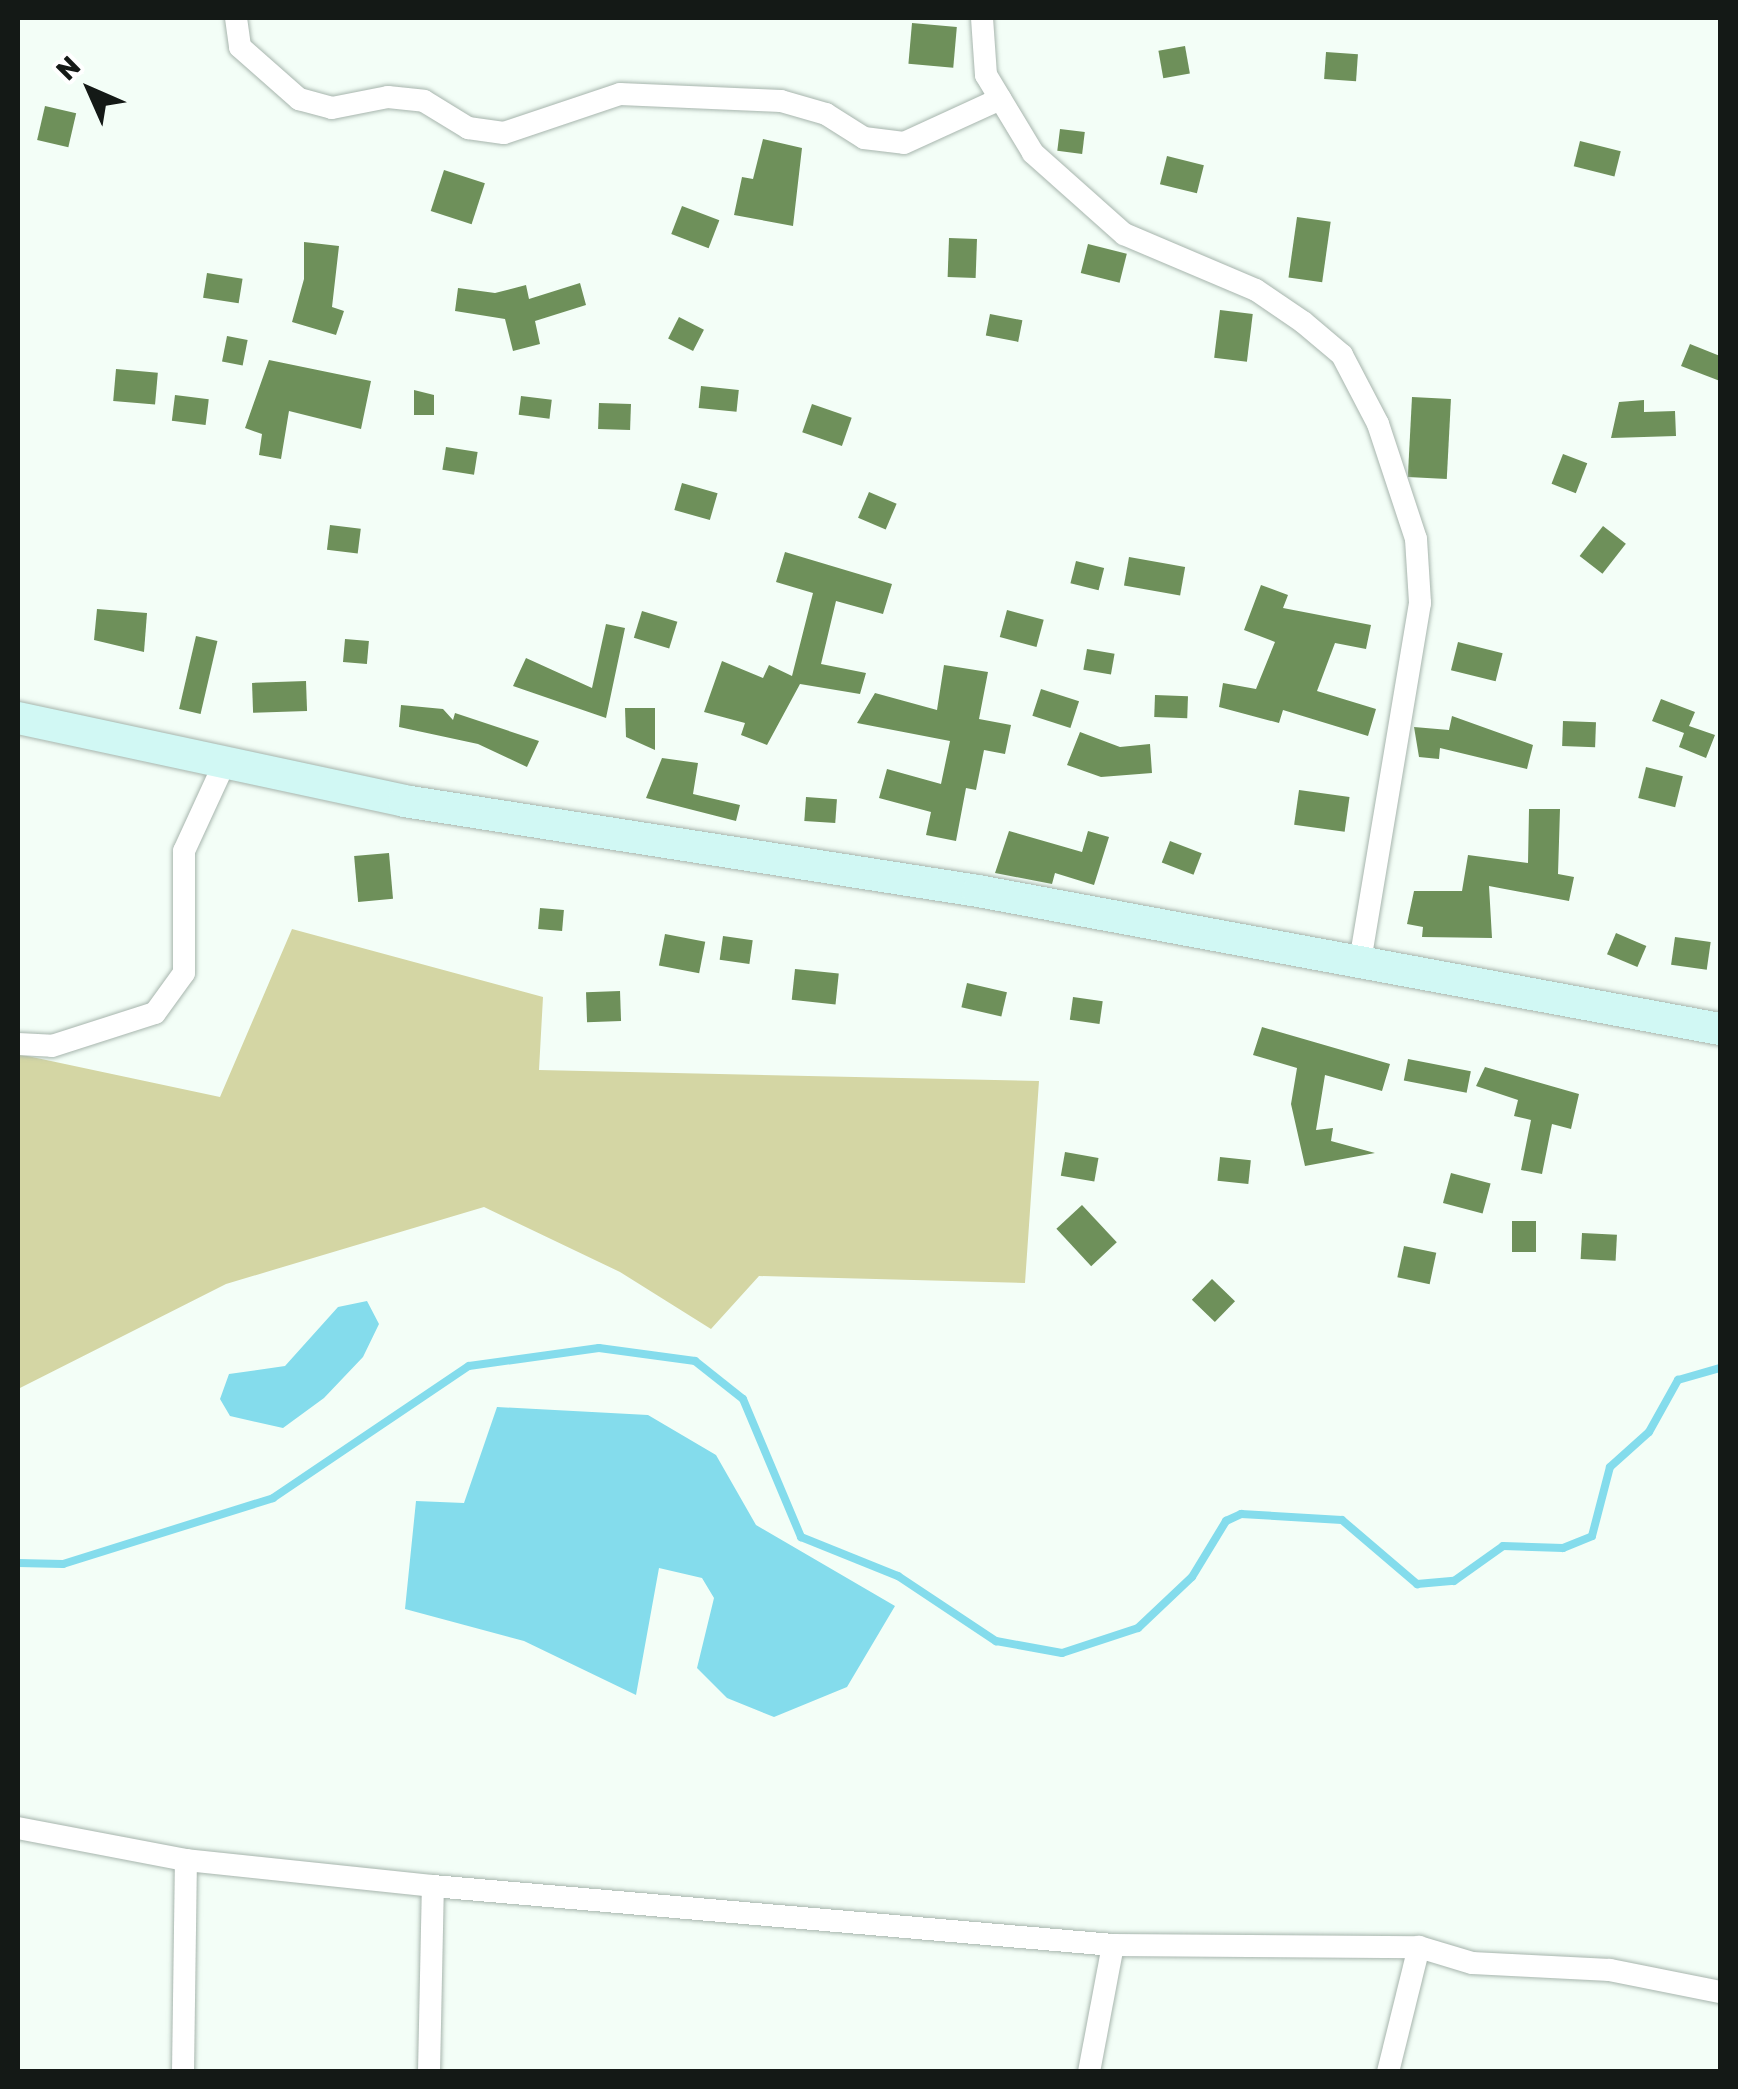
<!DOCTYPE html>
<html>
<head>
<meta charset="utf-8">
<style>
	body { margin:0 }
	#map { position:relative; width:1738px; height:2089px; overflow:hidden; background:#f3fef7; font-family:Rubik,sans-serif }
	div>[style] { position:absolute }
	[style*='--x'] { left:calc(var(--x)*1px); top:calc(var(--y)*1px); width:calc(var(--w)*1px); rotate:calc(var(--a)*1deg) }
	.green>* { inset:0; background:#d4d6a4 }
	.water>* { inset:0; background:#84dcec }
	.stream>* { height:8px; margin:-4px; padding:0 4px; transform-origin:4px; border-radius:4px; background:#84dcec }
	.building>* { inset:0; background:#6e905a; transform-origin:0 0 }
	.roads { filter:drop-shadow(0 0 2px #a7b5ad) drop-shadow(0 0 2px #a7b5ad) }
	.street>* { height:22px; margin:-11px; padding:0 11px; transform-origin:11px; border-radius:11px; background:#fff }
	.secondary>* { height:32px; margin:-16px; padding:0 16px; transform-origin:16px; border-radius:16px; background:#d1f8f4 }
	span { translate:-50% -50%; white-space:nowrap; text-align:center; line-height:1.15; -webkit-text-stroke:8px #fff; paint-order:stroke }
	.frame { position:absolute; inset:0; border:20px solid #141916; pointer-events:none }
	.north { position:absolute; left:40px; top:40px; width:100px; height:100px; -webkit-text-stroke:8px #fff; paint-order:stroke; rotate:315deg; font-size:28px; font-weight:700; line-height:40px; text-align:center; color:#141916 }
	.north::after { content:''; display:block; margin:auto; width:35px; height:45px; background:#141916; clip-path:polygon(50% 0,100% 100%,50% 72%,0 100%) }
</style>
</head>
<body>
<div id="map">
	<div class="green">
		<i style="clip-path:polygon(292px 929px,543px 997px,539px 1070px,1039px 1081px,1025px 1283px,759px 1276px,711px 1329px,620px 1272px,484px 1207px,226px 1284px,18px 1389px,18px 1054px,220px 1097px)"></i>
	</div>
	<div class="water">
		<i style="clip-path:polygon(367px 1301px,379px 1324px,363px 1357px,324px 1398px,283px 1428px,230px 1416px,220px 1399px,229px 1374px,285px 1366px,338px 1307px)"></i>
		<i style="clip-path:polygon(497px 1407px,648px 1415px,716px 1455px,756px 1525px,895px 1606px,847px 1687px,774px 1717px,727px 1698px,697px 1668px,714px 1598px,702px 1578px,659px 1568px,636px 1695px,524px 1641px,405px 1609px,416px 1501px,464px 1503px)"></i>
	</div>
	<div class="stream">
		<i style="--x:18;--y:1563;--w:45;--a:1.3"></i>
		<i style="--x:63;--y:1564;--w:220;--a:-17.4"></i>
		<i style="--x:273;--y:1498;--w:236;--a:-34"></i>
		<i style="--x:469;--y:1366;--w:131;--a:-7.9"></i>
		<i style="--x:599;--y:1348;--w:97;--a:7.7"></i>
		<i style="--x:695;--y:1361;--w:61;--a:38.4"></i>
		<i style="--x:743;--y:1399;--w:150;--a:67.2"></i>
		<i style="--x:801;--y:1537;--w:105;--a:21.9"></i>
		<i style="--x:898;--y:1576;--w:118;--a:33.6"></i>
		<i style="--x:996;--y:1641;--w:67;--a:10.3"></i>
		<i style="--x:1062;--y:1653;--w:80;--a:-18.2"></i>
		<i style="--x:1138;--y:1628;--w:74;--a:-43.4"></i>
		<i style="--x:1192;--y:1577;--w:66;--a:-58.7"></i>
		<i style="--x:1226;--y:1521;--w:17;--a:-25"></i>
		<i style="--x:1241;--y:1514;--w:101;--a:3.4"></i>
		<i style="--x:1342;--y:1520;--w:99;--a:40.5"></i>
		<i style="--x:1417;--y:1584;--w:37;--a:-5"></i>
		<i style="--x:1454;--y:1581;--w:60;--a:-35.5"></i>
		<i style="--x:1503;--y:1546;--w:60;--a:1.9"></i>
		<i style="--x:1563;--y:1548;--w:31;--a:-22"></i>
		<i style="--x:1592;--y:1536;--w:71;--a:-75.4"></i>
		<i style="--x:1610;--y:1467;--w:52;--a:-41.9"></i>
		<i style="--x:1649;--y:1432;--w:60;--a:-60.9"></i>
		<i style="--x:1678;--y:1380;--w:44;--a:-15.9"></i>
	</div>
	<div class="building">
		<i style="left:912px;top:23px;width:45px;height:41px;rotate:5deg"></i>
		<i style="left:1185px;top:46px;width:28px;height:27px;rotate:80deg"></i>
		<i style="left:1326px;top:52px;width:32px;height:27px;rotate:4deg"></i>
		<i style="left:45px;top:106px;width:32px;height:35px;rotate:13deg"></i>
		<i style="left:1060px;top:129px;width:25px;height:22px;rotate:7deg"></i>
		<i style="clip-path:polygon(763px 139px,802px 148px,793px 226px,734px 215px,742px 177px,753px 179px)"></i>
		<i style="left:1580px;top:141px;width:42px;height:26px;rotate:14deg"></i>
		<i style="left:1167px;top:156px;width:38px;height:29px;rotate:14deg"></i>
		<i style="left:444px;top:170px;width:43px;height:43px;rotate:18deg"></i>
		<i style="left:682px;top:206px;width:40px;height:30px;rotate:21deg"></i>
		<i style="left:1297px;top:217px;width:34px;height:61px;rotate:8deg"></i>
		<i style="left:949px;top:238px;width:28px;height:39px;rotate:2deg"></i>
		<i style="clip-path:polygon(304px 242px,339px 246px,332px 307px,344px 311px,336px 335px,292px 322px,304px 279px)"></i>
		<i style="left:1088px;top:244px;width:40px;height:30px;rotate:14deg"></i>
		<i style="left:207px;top:273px;width:36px;height:25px;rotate:9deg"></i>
		<i style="clip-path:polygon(580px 283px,586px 305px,535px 321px,540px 344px,513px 351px,505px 319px,455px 311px,458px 288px,495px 293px,526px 285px,529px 299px)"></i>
		<i style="left:1220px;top:310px;width:33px;height:48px;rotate:7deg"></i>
		<i style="left:990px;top:314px;width:33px;height:22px;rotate:11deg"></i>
		<i style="left:679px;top:317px;width:28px;height:24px;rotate:27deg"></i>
		<i style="left:227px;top:336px;width:21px;height:26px;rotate:11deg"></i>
		<i style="clip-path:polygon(1690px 344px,1720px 356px,1720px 381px,1681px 366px)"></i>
		<i style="clip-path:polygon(269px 360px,371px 381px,361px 429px,289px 411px,281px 459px,259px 455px,262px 434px,245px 428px)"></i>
		<i style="left:116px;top:369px;width:42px;height:32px;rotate:5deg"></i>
		<i style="left:701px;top:386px;width:38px;height:22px;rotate:6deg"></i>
		<i style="clip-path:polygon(414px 390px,434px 395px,434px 415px,414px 415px)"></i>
		<i style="left:175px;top:395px;width:34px;height:26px;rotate:7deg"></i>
		<i style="left:521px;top:396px;width:31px;height:19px;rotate:7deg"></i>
		<i style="left:1412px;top:397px;width:39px;height:80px;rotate:3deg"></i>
		<i style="clip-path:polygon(1644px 400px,1644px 412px,1675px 411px,1676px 436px,1611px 438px,1619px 402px)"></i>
		<i style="left:599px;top:403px;width:32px;height:26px;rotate:2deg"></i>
		<i style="left:812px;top:404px;width:42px;height:30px;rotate:19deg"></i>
		<i style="left:446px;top:447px;width:32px;height:23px;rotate:9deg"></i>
		<i style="left:1563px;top:454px;width:26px;height:32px;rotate:21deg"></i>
		<i style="left:682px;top:483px;width:37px;height:28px;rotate:16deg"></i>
		<i style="left:869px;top:492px;width:30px;height:28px;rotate:23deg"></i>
		<i style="left:330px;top:525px;width:31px;height:25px;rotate:7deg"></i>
		<i style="left:1603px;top:526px;width:29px;height:38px;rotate:38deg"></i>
		<i style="clip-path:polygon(785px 552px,892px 584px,883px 614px,836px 601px,821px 664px,866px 673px,860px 694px,800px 684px,767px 745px,741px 735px,745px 723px,704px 712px,722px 661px,763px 678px,769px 665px,792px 676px,813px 593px,776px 582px)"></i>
		<i style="left:1129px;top:557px;width:57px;height:29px;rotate:10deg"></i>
		<i style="left:1076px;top:561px;width:29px;height:23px;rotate:14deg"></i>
		<i style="clip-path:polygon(1261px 585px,1288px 595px,1283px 608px,1371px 625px,1366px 649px,1335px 643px,1317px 691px,1376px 709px,1368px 736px,1283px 710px,1279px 723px,1219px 707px,1223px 683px,1256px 689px,1275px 642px,1244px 630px)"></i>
		<i style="clip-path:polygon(97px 609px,147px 613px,144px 652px,94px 640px)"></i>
		<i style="left:1007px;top:610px;width:38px;height:28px;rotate:15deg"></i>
		<i style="left:642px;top:611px;width:37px;height:28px;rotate:17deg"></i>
		<i style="clip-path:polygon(606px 624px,625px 628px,606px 718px,513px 686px,526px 658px,592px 688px)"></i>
		<i style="left:196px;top:636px;width:22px;height:75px;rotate:13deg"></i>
		<i style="left:345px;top:639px;width:24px;height:23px;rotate:5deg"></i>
		<i style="left:1458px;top:642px;width:46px;height:29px;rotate:14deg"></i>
		<i style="left:1087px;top:649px;width:28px;height:21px;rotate:10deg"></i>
		<i style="clip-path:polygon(944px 665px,988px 672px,979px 719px,1011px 725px,1005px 754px,984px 750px,976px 790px,966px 788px,956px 841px,926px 835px,931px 812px,879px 798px,887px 769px,941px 784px,950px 741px,857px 723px,875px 693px,937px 710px)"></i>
		<i style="left:306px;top:681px;width:30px;height:54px;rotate:88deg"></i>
		<i style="left:1041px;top:689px;width:40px;height:28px;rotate:18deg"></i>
		<i style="left:1155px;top:695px;width:33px;height:22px;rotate:2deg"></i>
		<i style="clip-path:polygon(1661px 699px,1695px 712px,1689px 726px,1715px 735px,1706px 758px,1679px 747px,1684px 733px,1652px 721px)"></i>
		<i style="clip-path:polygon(401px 705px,443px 709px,453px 720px,455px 713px,539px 741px,527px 767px,478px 744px,399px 727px)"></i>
		<i style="clip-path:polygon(625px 708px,655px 708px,655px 750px,626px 737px)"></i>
		<i style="clip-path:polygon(1452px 716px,1533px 745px,1527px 769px,1440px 748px,1439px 759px,1419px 757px,1414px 727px,1449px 730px)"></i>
		<i style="left:1563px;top:721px;width:33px;height:25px;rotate:2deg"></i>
		<i style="clip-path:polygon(1080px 732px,1120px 747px,1150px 744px,1152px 773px,1101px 777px,1067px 765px)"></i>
		<i style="clip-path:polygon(662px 758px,698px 763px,693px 794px,740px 805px,736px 821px,646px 798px)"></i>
		<i style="left:1646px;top:767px;width:38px;height:32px;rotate:14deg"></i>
		<i style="left:1299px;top:790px;width:51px;height:35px;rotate:8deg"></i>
		<i style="left:806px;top:797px;width:31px;height:24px;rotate:4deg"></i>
		<i style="clip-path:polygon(1529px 809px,1560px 809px,1558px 874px,1574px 877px,1569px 901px,1489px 886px,1492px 938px,1422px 937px,1423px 927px,1407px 924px,1414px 891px,1462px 891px,1468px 855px,1528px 863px)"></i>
		<i style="clip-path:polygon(1009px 831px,1082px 852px,1088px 831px,1109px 837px,1094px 885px,1055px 873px,1052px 884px,995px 873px)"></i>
		<i style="left:1170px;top:841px;width:34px;height:23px;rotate:21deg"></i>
		<i style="left:389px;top:853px;width:46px;height:35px;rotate:85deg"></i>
		<i style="left:540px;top:908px;width:24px;height:21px;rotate:5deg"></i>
		<i style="left:1616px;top:933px;width:33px;height:23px;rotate:23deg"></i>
		<i style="left:665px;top:934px;width:41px;height:32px;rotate:11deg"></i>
		<i style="left:723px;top:936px;width:30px;height:24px;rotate:8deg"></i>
		<i style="left:1675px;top:937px;width:36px;height:28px;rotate:8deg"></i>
		<i style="left:795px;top:969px;width:44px;height:31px;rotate:6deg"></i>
		<i style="left:967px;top:983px;width:41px;height:25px;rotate:13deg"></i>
		<i style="left:620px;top:991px;width:30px;height:34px;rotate:88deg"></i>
		<i style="left:1073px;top:997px;width:30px;height:23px;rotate:8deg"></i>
		<i style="clip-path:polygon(1262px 1027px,1390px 1064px,1382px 1091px,1325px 1075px,1316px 1130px,1333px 1128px,1331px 1141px,1375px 1153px,1305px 1166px,1291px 1104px,1297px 1068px,1253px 1055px)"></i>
		<i style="left:1408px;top:1059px;width:64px;height:22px;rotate:11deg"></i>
		<i style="clip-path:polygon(1485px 1067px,1579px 1094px,1571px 1129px,1552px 1124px,1542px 1174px,1521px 1170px,1531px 1120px,1514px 1116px,1518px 1100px,1476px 1086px)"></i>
		<i style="left:1065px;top:1152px;width:34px;height:24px;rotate:10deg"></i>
		<i style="left:1220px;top:1157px;width:31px;height:24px;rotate:6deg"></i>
		<i style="left:1451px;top:1173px;width:41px;height:31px;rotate:15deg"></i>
		<i style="left:1082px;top:1205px;width:51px;height:35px;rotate:47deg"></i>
		<i style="left:1512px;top:1221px;width:24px;height:31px"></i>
		<i style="left:1582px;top:1233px;width:35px;height:26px;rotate:3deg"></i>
		<i style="left:1404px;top:1246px;width:33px;height:32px;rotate:12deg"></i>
		<i style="left:1212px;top:1279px;width:32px;height:29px;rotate:44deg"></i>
	</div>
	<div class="roads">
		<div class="street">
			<i style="--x:236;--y:18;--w:29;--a:82"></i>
			<i style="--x:240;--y:47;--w:79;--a:41.4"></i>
			<i style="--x:299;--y:99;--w:34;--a:15"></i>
			<i style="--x:332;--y:108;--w:57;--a:-11.1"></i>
			<i style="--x:388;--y:97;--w:36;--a:6"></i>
			<i style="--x:424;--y:101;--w:52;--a:31.5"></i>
			<i style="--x:468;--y:128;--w:36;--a:8"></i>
			<i style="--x:504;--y:133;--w:122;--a:-18.6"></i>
			<i style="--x:620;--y:94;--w:161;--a:2.5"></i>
			<i style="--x:781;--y:101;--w:47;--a:16.1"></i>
			<i style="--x:826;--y:114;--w:45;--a:32.3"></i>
			<i style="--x:864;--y:138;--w:40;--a:7.1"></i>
			<i style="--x:904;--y:143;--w:106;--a:-24.6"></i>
			<i style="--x:982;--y:18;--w:57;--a:86"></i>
			<i style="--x:986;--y:75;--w:91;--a:58.9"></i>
			<i style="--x:1033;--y:153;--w:122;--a:41.7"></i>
			<i style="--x:1124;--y:234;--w:143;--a:23"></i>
			<i style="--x:1256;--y:290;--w:57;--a:34.2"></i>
			<i style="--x:1303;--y:322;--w:51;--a:40.2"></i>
			<i style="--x:1342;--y:355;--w:78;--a:62.4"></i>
			<i style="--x:1378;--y:424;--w:121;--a:71.7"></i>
			<i style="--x:1416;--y:539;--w:64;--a:86.4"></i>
			<i style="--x:1420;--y:603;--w:368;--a:99.5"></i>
			<i style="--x:18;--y:1044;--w:34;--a:3"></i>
			<i style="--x:52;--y:1046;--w:108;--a:-17.8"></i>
			<i style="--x:155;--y:1013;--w:49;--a:-54.1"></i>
			<i style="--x:184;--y:973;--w:122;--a:-90"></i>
			<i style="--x:184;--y:851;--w:96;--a:-65.3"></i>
			<i style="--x:18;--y:1828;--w:171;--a:10.8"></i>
			<i style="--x:186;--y:1860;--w:248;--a:6"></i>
			<i style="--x:433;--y:1886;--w:683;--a:4.96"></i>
			<i style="--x:1113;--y:1945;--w:306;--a:0.4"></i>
			<i style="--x:1419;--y:1947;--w:55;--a:16.8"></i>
			<i style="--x:1472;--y:1963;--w:138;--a:2.9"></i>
			<i style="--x:1610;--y:1970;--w:112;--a:11.3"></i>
			<i style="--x:183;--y:2072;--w:212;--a:-89.2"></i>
			<i style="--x:429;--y:2072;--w:186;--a:-88.8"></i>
			<i style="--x:1089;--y:2072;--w:129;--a:-79.3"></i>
			<i style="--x:1388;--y:2072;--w:129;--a:-76.1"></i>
		</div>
		<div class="secondary">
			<i style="--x:18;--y:718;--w:395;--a:12.1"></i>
			<i style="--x:404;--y:801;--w:581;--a:8.91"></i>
			<i style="--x:978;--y:891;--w:755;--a:10.54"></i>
		</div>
	</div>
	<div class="frame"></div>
	<div class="north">N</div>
</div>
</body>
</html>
